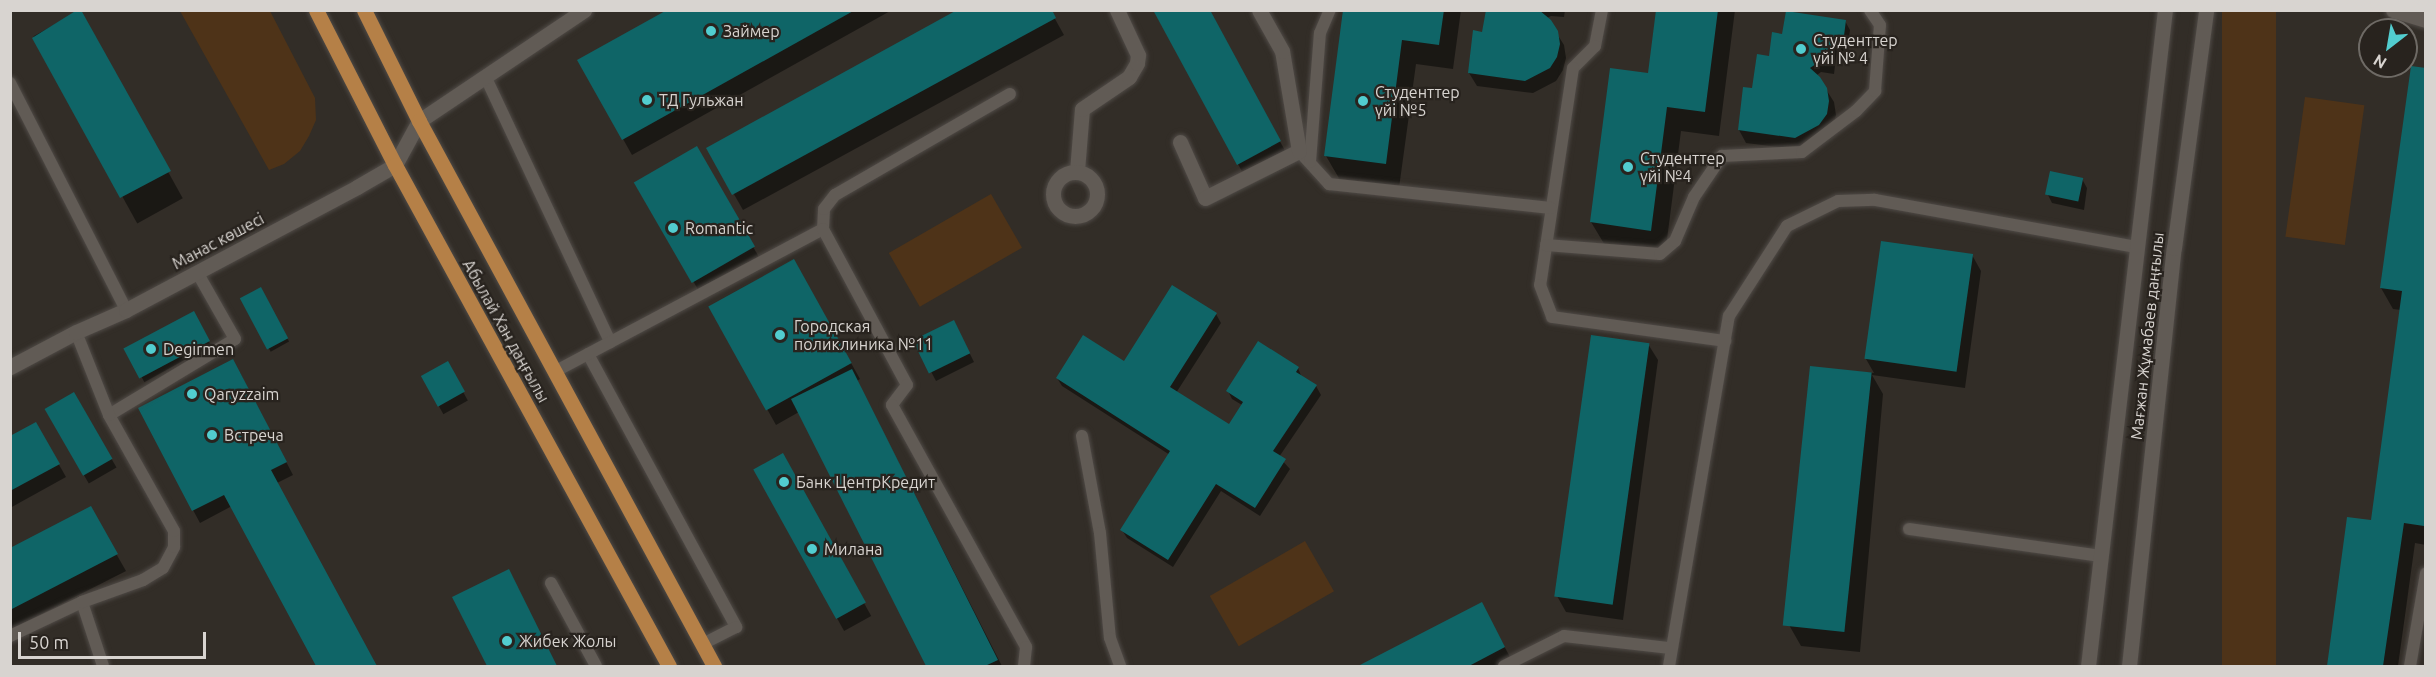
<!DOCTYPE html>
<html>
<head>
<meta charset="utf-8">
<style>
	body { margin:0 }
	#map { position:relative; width:2436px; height:677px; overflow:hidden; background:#322d27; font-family:Ubuntu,sans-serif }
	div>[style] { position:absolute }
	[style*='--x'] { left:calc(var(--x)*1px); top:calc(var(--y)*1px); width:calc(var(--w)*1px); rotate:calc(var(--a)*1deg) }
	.green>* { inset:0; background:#4e3318; transform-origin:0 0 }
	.shadow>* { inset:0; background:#0007; transform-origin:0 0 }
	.building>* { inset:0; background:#0f6567; transform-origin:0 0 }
	.roads { filter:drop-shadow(0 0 2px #4f4a46) drop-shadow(0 0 2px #4f4a46) }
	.lane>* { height:12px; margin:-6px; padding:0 6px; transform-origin:6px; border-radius:6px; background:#615b55 }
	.street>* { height:15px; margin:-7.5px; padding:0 7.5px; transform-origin:7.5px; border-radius:7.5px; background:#615b55 }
	.street>.ring { margin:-7.5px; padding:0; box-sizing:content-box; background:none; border:15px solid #615b55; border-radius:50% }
	.secondary>* { height:15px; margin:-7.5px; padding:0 7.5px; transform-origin:7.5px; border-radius:7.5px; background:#615b55 }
	.primary>* { height:15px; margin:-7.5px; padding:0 7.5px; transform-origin:7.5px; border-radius:7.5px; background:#b58047 }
	.dots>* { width:16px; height:16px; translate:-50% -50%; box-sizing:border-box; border:3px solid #28231e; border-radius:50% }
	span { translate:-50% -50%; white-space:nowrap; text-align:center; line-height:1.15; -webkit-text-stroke:4.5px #28231e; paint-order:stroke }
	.poi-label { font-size:16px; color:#d8d4d0 }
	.left { translate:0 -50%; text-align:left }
	.street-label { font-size:16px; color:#d8d4d0 }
	.frame { position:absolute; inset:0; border:12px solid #d8d4d0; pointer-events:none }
	.north { position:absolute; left:2358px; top:18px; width:60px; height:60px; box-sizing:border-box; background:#28231e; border:2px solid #6e6a65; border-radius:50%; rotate:211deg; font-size:16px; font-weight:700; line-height:24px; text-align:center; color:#d8d4d0 }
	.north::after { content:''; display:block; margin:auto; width:21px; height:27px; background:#52cdcf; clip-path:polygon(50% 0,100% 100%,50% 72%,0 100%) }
	.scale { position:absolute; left:18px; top:632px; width:188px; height:27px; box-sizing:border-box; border:3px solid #d8d4d0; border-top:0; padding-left:8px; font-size:18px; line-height:21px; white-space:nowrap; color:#d8d4d0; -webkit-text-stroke:4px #28231e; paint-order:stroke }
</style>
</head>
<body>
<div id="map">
	<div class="green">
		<i style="clip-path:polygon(180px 11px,270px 11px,315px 98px,316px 120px,309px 136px,300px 151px,284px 164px,269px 170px)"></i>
		<i style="left:2222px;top:11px;width:54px;height:660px"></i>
		<i style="left:2305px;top:97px;width:60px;height:141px;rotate:8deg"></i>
		<i style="left:991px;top:194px;width:62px;height:118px;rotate:60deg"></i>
		<i style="left:1305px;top:541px;width:58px;height:110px;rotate:60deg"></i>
	</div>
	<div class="shadow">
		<i style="clip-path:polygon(670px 10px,892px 10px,632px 155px,579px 61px)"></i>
		<i style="clip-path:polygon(1050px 10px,1064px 35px,743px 210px,708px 149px)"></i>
		<i style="clip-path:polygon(1154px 10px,1256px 99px,1287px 154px,1245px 177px)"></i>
		<i style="clip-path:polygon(1345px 10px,1461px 10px,1453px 69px,1416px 64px,1399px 188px,1340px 180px,1326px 156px)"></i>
		<i style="clip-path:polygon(1487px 10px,1565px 10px,1564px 17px,1551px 16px,1547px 18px,1564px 45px,1566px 58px,1563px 70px,1556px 81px,1533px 93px,1477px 86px,1469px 73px,1484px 33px)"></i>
		<i style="clip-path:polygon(1657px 10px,1735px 10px,1719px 136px,1681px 131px,1665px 255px,1606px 247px,1591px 222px,1649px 75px)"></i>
		<i style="left:79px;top:11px;width:214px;height:52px;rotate:61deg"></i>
		<i style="clip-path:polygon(1845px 21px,1850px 30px,1847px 52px,1837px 50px,1834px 74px,1821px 72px,1817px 75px,1834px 102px,1836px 115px,1833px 127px,1803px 150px,1746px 143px,1739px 130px,1770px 57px,1784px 36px)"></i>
		<i style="clip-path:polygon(2426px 70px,2426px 545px,2415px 543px,2398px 666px,2328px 666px,2349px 519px,2372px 522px,2401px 310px,2393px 309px,2381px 288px)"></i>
		<i style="left:696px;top:148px;width:129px;height:69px;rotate:60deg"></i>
		<i style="clip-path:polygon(2082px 179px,2087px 188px,2084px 210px,2052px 203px,2048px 195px)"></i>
		<i style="clip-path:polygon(1972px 255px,1981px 271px,1965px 388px,1872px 375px,1883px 394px,1860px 652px,1801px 646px,1789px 625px,1811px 368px,1874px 373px,1866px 359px)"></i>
		<i style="clip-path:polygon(794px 261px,860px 379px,857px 381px,1002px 666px,927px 666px,799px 412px,776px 425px,710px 307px)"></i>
		<i style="left:260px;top:289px;width:60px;height:21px;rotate:61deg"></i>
		<i style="left:193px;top:313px;width:37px;height:76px;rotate:61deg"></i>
		<i style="clip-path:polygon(1216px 314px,1221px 323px,1176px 393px,1229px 426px,1242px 405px,1232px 399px,1228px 391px,1258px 343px,1298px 368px,1302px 378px,1316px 386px,1321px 395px,1279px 457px,1290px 469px,1260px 516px,1221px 491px,1173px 567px,1127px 538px,1122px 530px,1170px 455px,1062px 386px,1057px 378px,1124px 363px)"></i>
		<i style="clip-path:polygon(958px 330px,974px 362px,936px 381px,915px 341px)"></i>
		<i style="clip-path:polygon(1648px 344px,1658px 360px,1623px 620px,1566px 612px,1557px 596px)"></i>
		<i style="left:447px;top:363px;width:43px;height:28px;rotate:61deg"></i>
		<i style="clip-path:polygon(240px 373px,293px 475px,277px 483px,376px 666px,318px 666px,232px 506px,200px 523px,193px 510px)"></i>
		<i style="left:74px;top:394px;width:85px;height:32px;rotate:60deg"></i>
		<i style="clip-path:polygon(36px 424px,66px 477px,10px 508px,10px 438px)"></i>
		<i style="left:782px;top:455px;width:184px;height:31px;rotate:61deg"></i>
		<i style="clip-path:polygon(90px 508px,126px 571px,10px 630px,10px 549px)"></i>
		<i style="clip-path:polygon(508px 571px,556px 666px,489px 666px,454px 598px)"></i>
		<i style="clip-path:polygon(1481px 604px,1515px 666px,1361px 666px)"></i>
	</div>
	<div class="building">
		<i style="clip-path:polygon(77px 10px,81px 10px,171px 171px,120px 198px,32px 38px)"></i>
		<i style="clip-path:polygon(667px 10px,855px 10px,622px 140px,577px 60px)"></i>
		<i style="clip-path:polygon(957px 10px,1052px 10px,1056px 18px,732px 195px,706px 148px)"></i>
		<i style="clip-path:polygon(1153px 10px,1210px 10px,1281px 141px,1237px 165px)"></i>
		<i style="clip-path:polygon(1343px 10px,1444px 10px,1439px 45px,1402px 40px,1386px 164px,1324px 156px)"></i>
		<i style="clip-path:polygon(1486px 10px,1539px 10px,1551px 20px,1558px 31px,1560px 44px,1557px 57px,1550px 68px,1525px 81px,1468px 73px,1473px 30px,1482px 32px)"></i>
		<i style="clip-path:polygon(1656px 10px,1718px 10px,1705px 112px,1667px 107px,1651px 231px,1590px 222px,1610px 68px,1648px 73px)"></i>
		<i style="clip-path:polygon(1786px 11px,1846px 20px,1843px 44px,1833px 43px,1829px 66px,1816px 64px,1810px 68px,1820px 77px,1827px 88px,1829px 101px,1827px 114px,1819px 125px,1795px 138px,1738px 130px,1743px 87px,1752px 88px,1757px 54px,1769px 56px,1772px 32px,1782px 34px)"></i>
		<i style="clip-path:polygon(2411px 66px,2426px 68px,2424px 526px,2404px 523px,2383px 666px,2327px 666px,2347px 517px,2371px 520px,2402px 291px,2380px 288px)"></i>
		<i style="left:697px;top:146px;width:116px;height:73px;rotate:60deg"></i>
		<i style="left:2050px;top:171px;width:34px;height:24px;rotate:12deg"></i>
		<i style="left:1881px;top:241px;width:93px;height:119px;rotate:8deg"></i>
		<i style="left:794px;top:259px;width:119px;height:98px;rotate:61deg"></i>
		<i style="clip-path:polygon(1172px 285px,1217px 313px,1170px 387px,1229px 424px,1243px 402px,1226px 391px,1258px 341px,1299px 367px,1296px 372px,1317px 385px,1273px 451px,1286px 459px,1255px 508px,1216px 484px,1168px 560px,1120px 530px,1170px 451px,1056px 378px,1083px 335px,1124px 361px)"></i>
		<i style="left:261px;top:287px;width:58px;height:24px;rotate:62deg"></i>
		<i style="left:194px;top:311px;width:34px;height:80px;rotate:62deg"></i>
		<i style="left:954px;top:320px;width:37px;height:46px;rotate:64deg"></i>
		<i style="left:1591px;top:335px;width:59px;height:264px;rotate:8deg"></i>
		<i style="clip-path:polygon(233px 359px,287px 462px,271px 470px,377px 666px,316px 666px,224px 495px,192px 511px,138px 408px)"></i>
		<i style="left:448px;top:361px;width:35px;height:31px;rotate:61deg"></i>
		<i style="left:1810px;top:366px;width:62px;height:261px;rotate:6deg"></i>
		<i style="clip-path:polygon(852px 369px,998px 660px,985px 666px,926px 666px,791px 399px)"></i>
		<i style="left:74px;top:392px;width:77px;height:34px;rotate:60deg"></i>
		<i style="clip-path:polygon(36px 422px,60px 464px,10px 491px,10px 436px)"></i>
		<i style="left:783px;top:453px;width:171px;height:34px;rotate:61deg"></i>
		<i style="clip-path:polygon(91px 506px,118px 554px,10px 610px,10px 548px)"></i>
		<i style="clip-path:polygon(509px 569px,557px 666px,487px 666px,452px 597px)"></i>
		<i style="clip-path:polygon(1482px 602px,1505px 647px,1469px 666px,1358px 666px)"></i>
	</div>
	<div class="roads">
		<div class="lane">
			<i style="--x:1602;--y:10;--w:37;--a:101"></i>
			<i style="--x:1595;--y:46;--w:31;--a:135"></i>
			<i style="--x:1573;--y:68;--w:219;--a:98.6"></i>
			<i style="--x:1540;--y:285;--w:34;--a:69"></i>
			<i style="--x:1552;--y:317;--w:175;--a:7.9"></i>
			<i style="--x:486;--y:78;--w:292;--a:64.8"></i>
			<i style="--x:10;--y:83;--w:255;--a:62.9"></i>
			<i style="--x:1299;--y:151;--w:45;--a:47.7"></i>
			<i style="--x:1329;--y:184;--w:223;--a:6.2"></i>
			<i style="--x:1310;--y:162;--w:129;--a:-85.6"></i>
			<i style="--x:1320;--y:33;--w:25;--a:-67"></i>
			<i style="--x:823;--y:229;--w:20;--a:-87"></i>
			<i style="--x:824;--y:209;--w:18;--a:-52"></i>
			<i style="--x:835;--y:195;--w:202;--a:-30"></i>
			<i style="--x:1546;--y:245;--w:114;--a:4.5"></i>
			<i style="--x:1660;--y:254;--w:20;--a:-41"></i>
			<i style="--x:1675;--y:241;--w:48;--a:-66.6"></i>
			<i style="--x:1694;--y:197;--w:50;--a:-55.7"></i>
			<i style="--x:1722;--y:156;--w:80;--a:-2.9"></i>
			<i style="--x:1802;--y:152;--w:68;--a:-37.2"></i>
			<i style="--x:1856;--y:111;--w:28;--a:-46"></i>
			<i style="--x:1875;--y:91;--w:66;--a:-85.7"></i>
			<i style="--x:1880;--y:25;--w:18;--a:-124"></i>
			<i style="--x:588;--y:354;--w:311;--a:61.5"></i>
			<i style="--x:736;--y:627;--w:38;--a:153"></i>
			<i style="--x:556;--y:371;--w:302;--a:-28"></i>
			<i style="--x:823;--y:229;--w:177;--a:61.7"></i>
			<i style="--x:907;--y:385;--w:25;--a:127"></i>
			<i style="--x:892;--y:405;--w:277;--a:61"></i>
			<i style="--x:1026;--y:647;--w:19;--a:96"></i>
			<i style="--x:109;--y:415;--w:147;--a:-31.1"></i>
			<i style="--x:235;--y:339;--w:77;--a:-119.6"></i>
			<i style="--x:1082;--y:436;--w:99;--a:79.5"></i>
			<i style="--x:1100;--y:533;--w:105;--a:84.6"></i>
			<i style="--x:1110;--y:638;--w:30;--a:70"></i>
			<i style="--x:1909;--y:529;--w:195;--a:8"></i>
			<i style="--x:551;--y:583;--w:94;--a:61.5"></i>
			<i style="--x:82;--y:602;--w:67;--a:71.8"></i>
			<i style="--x:10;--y:636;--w:80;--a:-25.3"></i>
			<i style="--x:82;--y:602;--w:65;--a:-19.8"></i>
			<i style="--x:143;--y:580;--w:23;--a:-31"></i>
			<i style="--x:163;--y:568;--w:24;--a:-62"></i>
			<i style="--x:174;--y:547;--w:16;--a:-90"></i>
			<i style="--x:174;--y:531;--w:133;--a:-119.3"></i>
			<i style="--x:109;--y:415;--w:89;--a:-111.7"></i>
			<i style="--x:1504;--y:666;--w:67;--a:-26.6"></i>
			<i style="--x:1564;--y:636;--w:107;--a:6.5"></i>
			<i style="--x:1669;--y:666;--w:355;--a:-80.3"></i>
			<i style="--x:1729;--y:316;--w:107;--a:-57.2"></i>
			<i style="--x:1787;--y:226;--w:57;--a:-26.1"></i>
			<i style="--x:1838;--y:201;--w:37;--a:-2"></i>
			<i style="--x:1875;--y:200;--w:265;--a:10.2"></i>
			<i style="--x:2410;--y:666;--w:94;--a:-80.2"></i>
		</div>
		<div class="street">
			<i style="--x:419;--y:121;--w:199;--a:-33.9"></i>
			<i style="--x:1180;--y:142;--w:61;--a:65.9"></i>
			<i style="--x:1205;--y:198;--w:105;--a:-26.6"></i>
			<i style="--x:1299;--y:151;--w:101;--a:-99.6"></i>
			<i style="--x:1282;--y:51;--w:47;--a:-119.3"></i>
			<i style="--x:1077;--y:171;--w:62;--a:-85.4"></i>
			<i style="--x:1082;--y:109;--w:57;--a:-34.2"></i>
			<i style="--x:1129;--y:77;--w:16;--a:-60"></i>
			<i style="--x:1137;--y:63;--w:8;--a:-83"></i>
			<i style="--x:1138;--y:55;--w:50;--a:-115"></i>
			<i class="ring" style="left:1053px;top:172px;width:29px;height:29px"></i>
		</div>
		<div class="secondary">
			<i style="--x:2393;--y:10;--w:34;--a:17"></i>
			<i style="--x:10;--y:367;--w:75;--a:-27.9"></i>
			<i style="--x:76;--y:332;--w:55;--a:-23.7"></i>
			<i style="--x:126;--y:310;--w:262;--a:-28"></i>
			<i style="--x:357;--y:187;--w:44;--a:-30.1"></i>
			<i style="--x:395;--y:165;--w:50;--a:-61.4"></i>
			<i style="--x:2088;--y:666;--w:661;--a:-83.31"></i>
			<i style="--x:2129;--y:666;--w:420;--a:-83.9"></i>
			<i style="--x:2174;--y:248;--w:240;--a:-82.3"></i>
		</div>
		<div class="primary">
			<i style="--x:316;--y:10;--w:174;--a:63"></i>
			<i style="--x:395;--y:165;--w:571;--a:61.33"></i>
			<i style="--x:364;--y:10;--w:124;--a:63.6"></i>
			<i style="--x:419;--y:121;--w:620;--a:61.57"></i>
		</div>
	</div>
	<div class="dots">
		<i style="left:711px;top:31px;background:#52cdcf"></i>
		<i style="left:1801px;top:49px;background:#52cdcf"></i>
		<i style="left:647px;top:100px;background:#52cdcf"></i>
		<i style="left:1363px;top:101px;background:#52cdcf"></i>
		<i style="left:1628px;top:167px;background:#52cdcf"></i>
		<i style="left:673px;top:228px;background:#52cdcf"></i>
		<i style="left:780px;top:335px;background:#52cdcf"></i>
		<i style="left:151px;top:349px;background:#52cdcf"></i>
		<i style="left:192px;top:394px;background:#52cdcf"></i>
		<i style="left:212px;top:435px;background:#52cdcf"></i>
		<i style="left:784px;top:482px;background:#52cdcf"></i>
		<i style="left:812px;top:549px;background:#52cdcf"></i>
		<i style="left:507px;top:641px;background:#52cdcf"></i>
	</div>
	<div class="poi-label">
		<span class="left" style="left:723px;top:31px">Займер</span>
		<span class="left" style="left:1813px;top:49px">Студенттер<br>үйі № 4</span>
		<span class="left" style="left:1375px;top:101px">Студенттер<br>үйі №5</span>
		<span class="left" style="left:659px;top:100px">ТД Гульжан</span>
		<span class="left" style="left:1640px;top:167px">Студенттер<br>үйі №4</span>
		<span class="left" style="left:685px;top:228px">Romantic</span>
		<span class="left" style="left:794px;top:335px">Городская<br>поликлиника №11</span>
		<span class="left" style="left:163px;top:349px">Degirmen</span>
		<span class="left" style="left:204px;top:394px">Qaryzzaim</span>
		<span class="left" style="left:224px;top:435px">Встреча</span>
		<span class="left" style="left:796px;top:482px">Банк ЦентрКредит</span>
		<span class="left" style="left:824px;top:549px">Милана</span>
		<span class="left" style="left:519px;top:641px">Жибек Жолы</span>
	</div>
	<div class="street-label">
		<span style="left:218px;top:241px;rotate:-28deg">Манас көшесі</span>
		<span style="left:506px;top:331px;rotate:61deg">Абылай Хан даңғылы</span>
		<span style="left:2147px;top:336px;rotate:-84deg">Мағжан Жұмабаев даңғылы</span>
	</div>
	<div class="frame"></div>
	<div class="north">N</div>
	<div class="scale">50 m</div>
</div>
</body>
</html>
